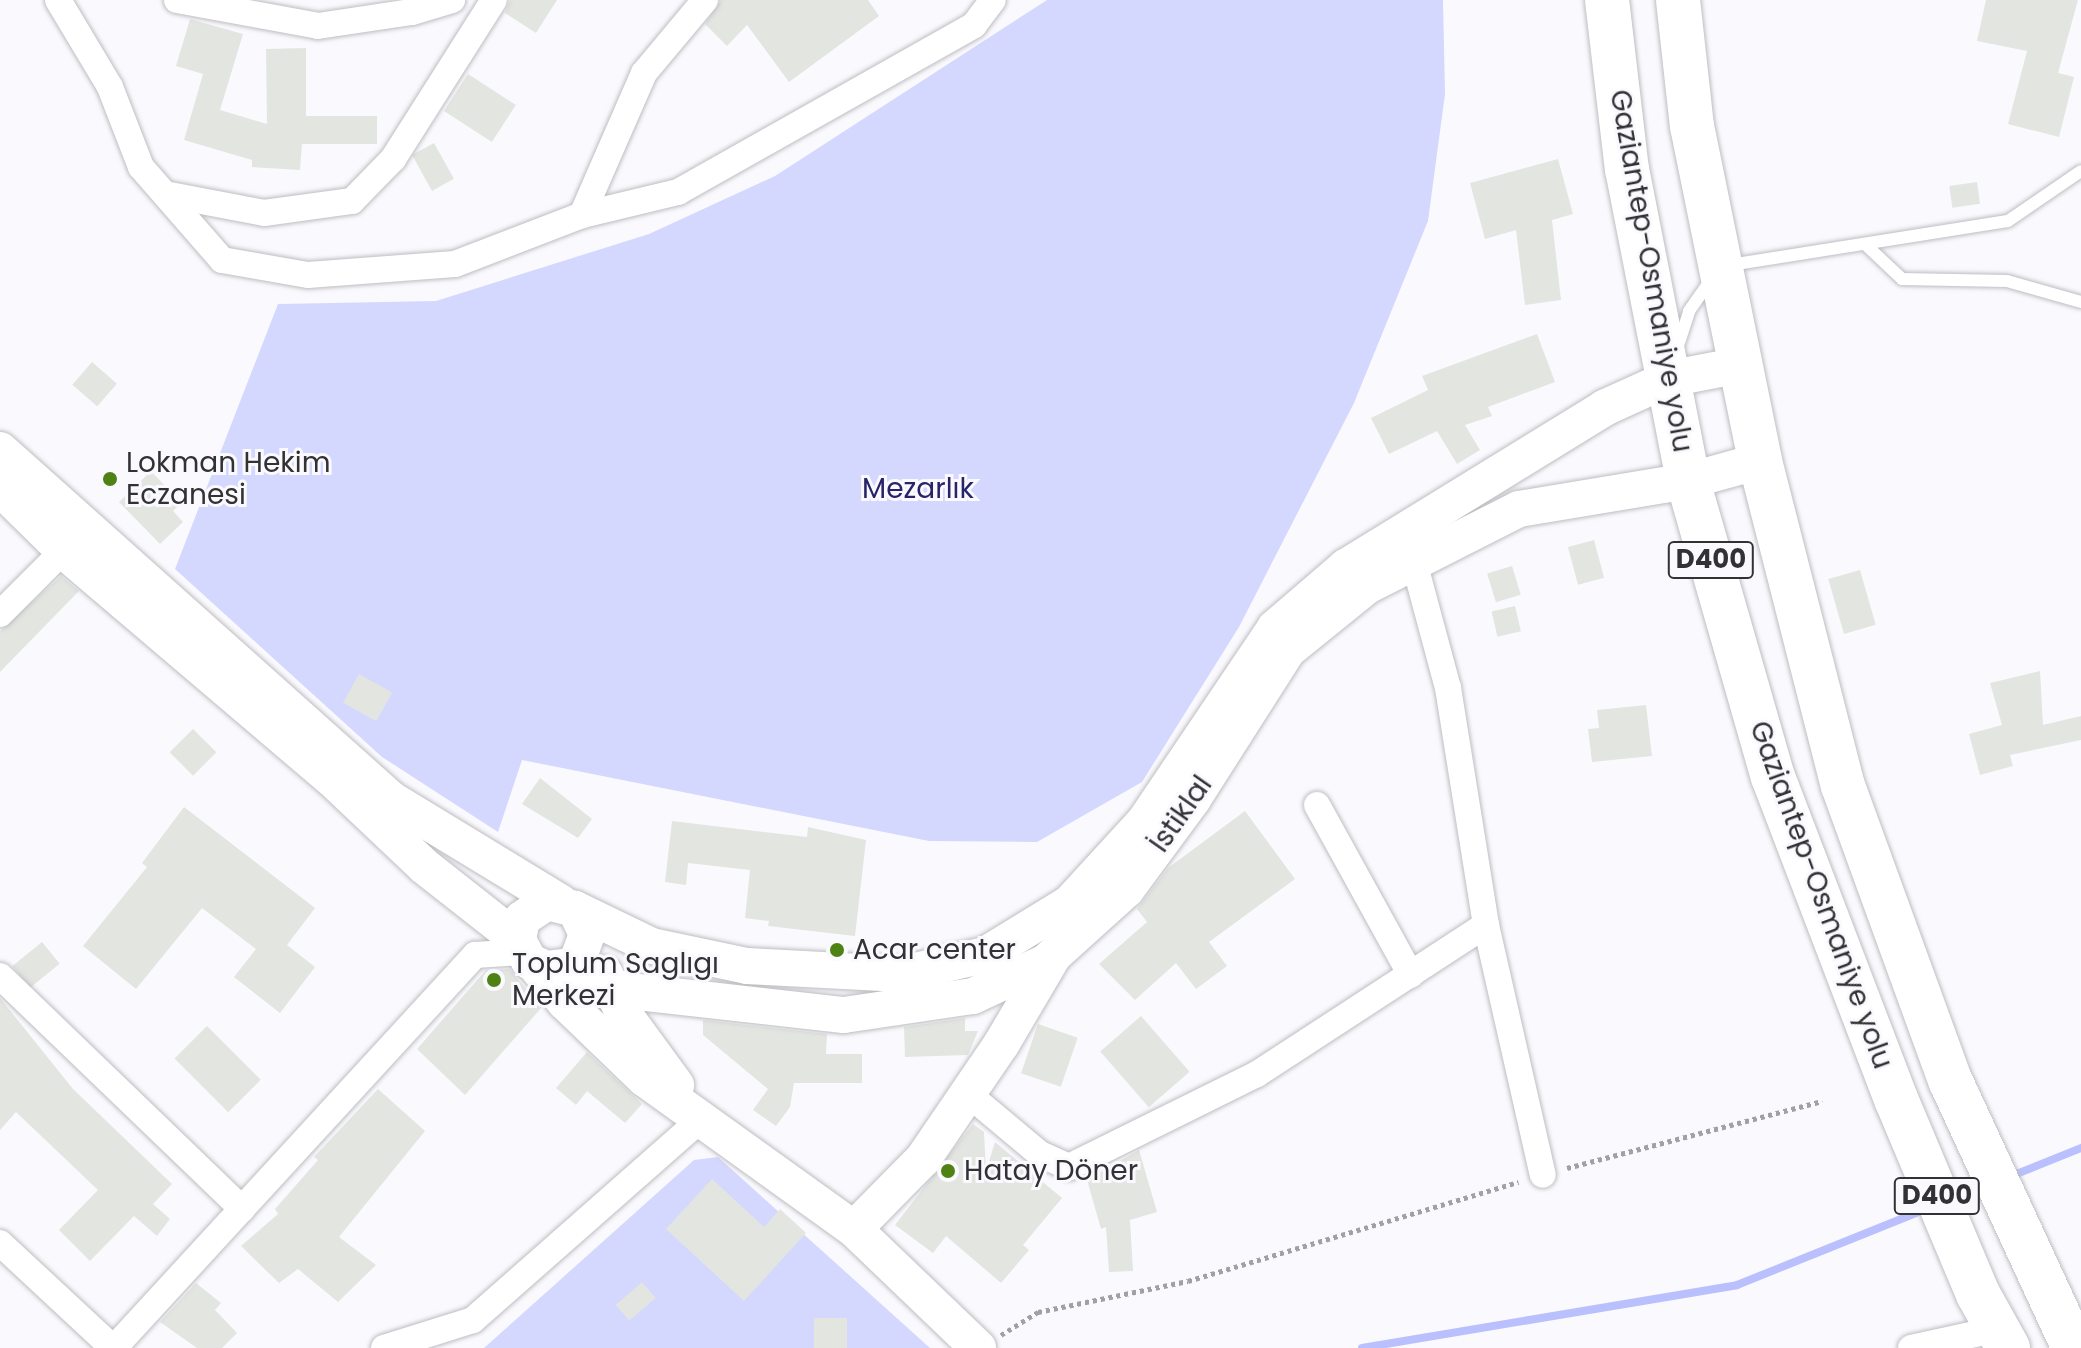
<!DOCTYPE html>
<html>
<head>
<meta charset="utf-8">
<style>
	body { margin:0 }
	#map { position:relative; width:2081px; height:1348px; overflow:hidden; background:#fafafe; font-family:Poppins,sans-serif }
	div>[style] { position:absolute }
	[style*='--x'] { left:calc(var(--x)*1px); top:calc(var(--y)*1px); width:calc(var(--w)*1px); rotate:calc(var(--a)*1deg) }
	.green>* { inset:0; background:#d4d8fe }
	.stream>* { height:8px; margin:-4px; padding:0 4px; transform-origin:4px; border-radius:4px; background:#bac0fd }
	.building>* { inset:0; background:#e2e5e0; transform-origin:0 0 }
	.path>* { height:5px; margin-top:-2.5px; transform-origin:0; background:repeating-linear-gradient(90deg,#a1a1a5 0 4px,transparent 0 8px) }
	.roads { filter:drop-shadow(0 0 2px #bdbdc2) drop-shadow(0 0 2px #bdbdc2) }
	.lane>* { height:12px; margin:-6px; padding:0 6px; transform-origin:6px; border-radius:6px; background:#fff }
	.street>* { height:26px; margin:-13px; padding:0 13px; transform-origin:13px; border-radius:13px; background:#fff }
	.secondary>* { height:36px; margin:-18px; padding:0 18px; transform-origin:18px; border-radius:18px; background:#fff }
	.highway>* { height:44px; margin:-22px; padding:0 22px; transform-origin:22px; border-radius:22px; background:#fff }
	.dots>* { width:22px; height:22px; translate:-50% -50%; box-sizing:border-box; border:4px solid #fafafe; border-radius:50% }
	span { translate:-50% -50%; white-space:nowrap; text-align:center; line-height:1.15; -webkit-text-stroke:6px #fafafe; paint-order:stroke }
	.shield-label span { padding:2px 6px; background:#fafafe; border:2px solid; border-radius:6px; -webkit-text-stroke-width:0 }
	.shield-label { font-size:26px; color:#323234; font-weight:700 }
	.street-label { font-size:28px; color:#323234 }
	.poi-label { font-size:28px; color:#323234 }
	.left { translate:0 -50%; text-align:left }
	.park-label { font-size:28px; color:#282468 }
</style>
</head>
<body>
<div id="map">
	<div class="green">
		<i style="clip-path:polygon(1047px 0,1443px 0,1445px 94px,1428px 221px,1354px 403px,1239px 627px,1142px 782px,1037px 842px,929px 841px,522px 760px,498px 832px,382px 757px,175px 569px,278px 304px,436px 301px,649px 234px,775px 176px)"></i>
		<i style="clip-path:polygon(718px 1157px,930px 1348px,484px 1348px,694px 1160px)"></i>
	</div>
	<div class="stream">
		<i style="--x:2009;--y:1177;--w:78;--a:-21.9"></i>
		<i style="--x:1953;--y:1199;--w:35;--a:-22"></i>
		<i style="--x:1362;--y:1348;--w:380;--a:-9.5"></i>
		<i style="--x:1737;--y:1285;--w:207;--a:-21.9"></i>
	</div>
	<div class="building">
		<i style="clip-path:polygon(510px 0,557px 0,536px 33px,505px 13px)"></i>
		<i style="clip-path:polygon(721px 0,868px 0,879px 16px,789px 82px,747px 25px,727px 46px,705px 24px)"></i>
		<i style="clip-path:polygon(1986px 0,2078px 0,2058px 73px,2074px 77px,2059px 137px,2008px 124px,2027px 51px,1977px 41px)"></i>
		<i style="clip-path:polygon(190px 19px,243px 34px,220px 110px,267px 124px,266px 49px,306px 48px,306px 116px,377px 116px,377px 144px,302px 144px,300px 170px,252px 167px,252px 160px,184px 140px,203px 74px,176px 66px)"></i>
		<i style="left:468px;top:74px;width:57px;height:44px;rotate:33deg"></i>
		<i style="left:434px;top:143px;width:41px;height:25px;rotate:61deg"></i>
		<i style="clip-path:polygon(1558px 159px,1573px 214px,1552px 220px,1561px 300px,1525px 305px,1516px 230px,1485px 239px,1470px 183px)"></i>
		<i style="left:1977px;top:182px;width:22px;height:28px;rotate:82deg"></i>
		<i style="clip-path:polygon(1537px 334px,1555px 382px,1488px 407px,1492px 416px,1465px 425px,1480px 450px,1457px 464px,1437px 431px,1389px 454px,1371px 418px,1428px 390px,1422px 376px)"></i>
		<i style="left:92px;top:362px;width:33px;height:30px;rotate:41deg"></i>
		<i style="clip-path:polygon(151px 471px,181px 503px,173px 511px,183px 522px,160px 544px,119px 502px)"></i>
		<i style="left:1594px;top:540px;width:39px;height:27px;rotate:75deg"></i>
		<i style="left:1512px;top:566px;width:30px;height:26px;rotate:73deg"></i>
		<i style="left:1860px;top:570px;width:57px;height:33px;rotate:74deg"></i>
		<i style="clip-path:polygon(61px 576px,79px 591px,0 672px,0 631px)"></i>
		<i style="left:1515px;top:606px;width:26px;height:24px;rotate:77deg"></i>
		<i style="clip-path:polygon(2040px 671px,2043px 725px,2081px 716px,2081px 740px,2010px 755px,2013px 766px,1980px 775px,1969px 734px,2002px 725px,1990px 683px)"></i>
		<i style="left:359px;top:674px;width:38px;height:33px;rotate:29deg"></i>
		<i style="clip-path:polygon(1646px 705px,1652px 756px,1592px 762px,1588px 729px,1599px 728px,1597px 710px)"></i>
		<i style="left:193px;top:729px;width:33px;height:33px;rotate:45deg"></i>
		<i style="clip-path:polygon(540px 778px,592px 819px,578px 838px,522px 804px)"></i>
		<i style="clip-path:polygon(184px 807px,315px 908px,287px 945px,315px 967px,280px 1013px,234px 977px,256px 949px,202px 908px,136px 989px,83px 946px,147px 867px,142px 863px)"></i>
		<i style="clip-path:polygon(1245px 811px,1295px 879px,1209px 942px,1227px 966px,1196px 989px,1176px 963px,1135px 1000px,1099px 964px,1147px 922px,1137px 909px,1168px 868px)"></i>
		<i style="clip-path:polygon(672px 821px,807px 837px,808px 827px,866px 840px,855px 936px,768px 926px,769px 921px,745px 918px,750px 870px,688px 863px,686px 885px,665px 882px)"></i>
		<i style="left:42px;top:942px;width:28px;height:38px;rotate:51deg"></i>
		<i style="clip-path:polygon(509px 969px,542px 1007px,465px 1095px,417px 1049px,486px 970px)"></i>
		<i style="clip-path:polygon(0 998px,73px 1089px,172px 1184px,153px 1204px,170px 1219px,157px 1236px,134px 1216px,90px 1261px,59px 1230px,98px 1190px,16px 1112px,0 1130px)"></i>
		<i style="left:1141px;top:1016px;width:74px;height:54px;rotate:49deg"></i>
		<i style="clip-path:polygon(965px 1018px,965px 1031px,978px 1031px,968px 1055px,905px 1057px,904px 1027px)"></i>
		<i style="clip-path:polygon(703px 1020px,827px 1034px,826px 1054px,862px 1054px,862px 1083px,794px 1083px,790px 1107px,776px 1126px,753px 1110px,768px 1089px,703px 1035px)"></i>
		<i style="left:1038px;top:1024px;width:42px;height:52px;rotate:19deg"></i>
		<i style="left:207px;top:1026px;width:76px;height:46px;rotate:45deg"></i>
		<i style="clip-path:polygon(587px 1052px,642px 1104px,625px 1123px,587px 1091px,576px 1105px,556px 1088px)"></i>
		<i style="clip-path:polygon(378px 1089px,425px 1131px,339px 1237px,376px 1265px,338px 1302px,298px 1269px,279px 1283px,241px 1246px,278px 1214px,275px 1209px,318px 1160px,314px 1157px)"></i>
		<i style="clip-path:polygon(973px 1124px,984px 1132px,986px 1171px,995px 1142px,1062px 1198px,1023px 1245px,1029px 1250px,1001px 1283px,946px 1236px,933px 1253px,895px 1225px)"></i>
		<i style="clip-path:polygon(1139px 1150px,1157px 1212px,1130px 1220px,1133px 1271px,1109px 1272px,1106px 1227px,1101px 1229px,1087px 1180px)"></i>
		<i style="clip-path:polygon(712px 1179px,764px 1227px,780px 1209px,806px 1233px,744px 1301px,666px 1229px)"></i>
		<i style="left:642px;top:1282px;width:21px;height:35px;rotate:49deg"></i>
		<i style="clip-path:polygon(196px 1283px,221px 1303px,215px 1310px,237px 1333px,222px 1348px,197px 1348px,160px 1322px)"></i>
		<i style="left:814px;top:1318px;width:33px;height:30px"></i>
	</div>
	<div class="path">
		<i style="--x:1567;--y:1168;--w:264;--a:-14.7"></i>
		<i style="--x:1001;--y:1335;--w:44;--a:-31.9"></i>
		<i style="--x:1038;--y:1312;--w:153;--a:-11.7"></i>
		<i style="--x:1188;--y:1281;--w:345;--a:-16.7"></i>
	</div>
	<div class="roads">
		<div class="lane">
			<i style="--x:1867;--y:246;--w:48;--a:43.3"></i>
			<i style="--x:1902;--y:279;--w:105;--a:1.1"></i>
			<i style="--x:2007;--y:281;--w:77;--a:15.8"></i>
			<i style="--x:1730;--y:265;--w:281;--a:-9"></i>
			<i style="--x:2008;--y:221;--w:88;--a:-34.4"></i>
			<i style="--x:1677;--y:349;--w:40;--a:-72"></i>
			<i style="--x:1689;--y:311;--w:38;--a:-55"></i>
		</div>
		<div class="street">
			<i style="--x:58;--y:0;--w:101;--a:59.1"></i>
			<i style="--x:110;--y:87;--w:86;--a:68.8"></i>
			<i style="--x:141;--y:167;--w:123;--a:48.9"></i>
			<i style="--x:222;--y:260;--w:87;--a:9.9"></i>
			<i style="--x:308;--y:275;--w:147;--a:-4.3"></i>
			<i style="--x:455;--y:264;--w:136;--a:-21.1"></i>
			<i style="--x:582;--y:215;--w:99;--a:-13.5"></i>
			<i style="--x:678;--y:192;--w:340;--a:-29.4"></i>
			<i style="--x:974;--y:25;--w:31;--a:-53"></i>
			<i style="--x:177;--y:0;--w:143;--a:10.4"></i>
			<i style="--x:318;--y:26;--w:95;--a:-8.5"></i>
			<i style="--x:412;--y:12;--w:42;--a:-16.7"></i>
			<i style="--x:170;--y:195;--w:96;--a:10.8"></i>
			<i style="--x:264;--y:213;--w:89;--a:-7.8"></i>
			<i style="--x:352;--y:201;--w:59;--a:-45.7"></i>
			<i style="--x:393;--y:159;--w:188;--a:-57.6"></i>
			<i style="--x:582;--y:215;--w:155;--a:-66.4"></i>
			<i style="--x:644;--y:73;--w:95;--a:-50.1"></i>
			<i style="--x:0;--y:614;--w:105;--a:-45"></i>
			<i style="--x:1317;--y:805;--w:194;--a:61.1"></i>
			<i style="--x:1486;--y:925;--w:256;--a:77.2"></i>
			<i style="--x:0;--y:976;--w:336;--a:43.9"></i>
			<i style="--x:967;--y:1093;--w:95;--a:39.9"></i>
			<i style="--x:1040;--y:1154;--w:32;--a:24"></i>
			<i style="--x:1069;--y:1167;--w:210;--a:-26.3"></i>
			<i style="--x:1257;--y:1074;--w:273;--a:-33.1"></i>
			<i style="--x:1486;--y:925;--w:240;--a:-99.1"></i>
			<i style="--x:1448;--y:688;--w:131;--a:-105.1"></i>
			<i style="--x:0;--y:1243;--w:154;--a:42.9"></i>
			<i style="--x:114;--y:1348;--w:534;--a:-47.43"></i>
			<i style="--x:475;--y:955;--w:47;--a:-3.7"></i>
			<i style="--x:384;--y:1348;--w:93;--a:-17.5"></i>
			<i style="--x:473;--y:1320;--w:307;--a:-41.4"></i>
			<i style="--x:1911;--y:1348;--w:89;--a:-12.3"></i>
		</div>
		<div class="secondary">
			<i style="--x:0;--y:450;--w:526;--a:41.76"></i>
			<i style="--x:392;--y:800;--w:197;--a:31.3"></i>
			<i style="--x:0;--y:488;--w:90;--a:44.5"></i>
			<i style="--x:64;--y:551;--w:350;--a:40.4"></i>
			<i style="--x:331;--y:778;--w:128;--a:43.4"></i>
			<i style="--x:424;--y:866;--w:120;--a:38.2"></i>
			<i style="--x:518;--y:940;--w:24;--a:62"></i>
			<i style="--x:529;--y:961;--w:19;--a:25"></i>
			<i style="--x:546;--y:969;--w:24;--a:-7"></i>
			<i style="--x:570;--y:966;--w:11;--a:-41"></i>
			<i style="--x:578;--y:959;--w:27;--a:-70"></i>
			<i style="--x:587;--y:934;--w:28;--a:-116"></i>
			<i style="--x:575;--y:909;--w:29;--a:-166"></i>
			<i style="--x:547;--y:902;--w:30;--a:146"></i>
			<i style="--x:522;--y:919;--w:21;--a:101"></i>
			<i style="--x:575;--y:909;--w:85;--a:25.7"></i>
			<i style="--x:652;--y:946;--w:97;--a:11.9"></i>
			<i style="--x:747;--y:966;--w:155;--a:3"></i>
			<i style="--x:902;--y:974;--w:85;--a:-12.9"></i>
			<i style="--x:985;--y:955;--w:100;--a:-31.5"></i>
			<i style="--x:1070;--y:903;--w:111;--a:-47.6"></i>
			<i style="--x:1145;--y:821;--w:233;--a:-56"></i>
			<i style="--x:1275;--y:628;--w:94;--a:-40.7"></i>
			<i style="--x:1346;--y:567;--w:303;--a:-31.6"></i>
			<i style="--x:1604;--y:408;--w:70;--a:-24.4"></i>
			<i style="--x:1668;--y:379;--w:74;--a:-10.9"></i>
			<i style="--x:535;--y:965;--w:48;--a:51"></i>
			<i style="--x:565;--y:1002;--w:111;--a:43.9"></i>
			<i style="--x:645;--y:1079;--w:257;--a:35.7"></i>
			<i style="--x:854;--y:1229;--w:172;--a:43.8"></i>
			<i style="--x:546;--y:969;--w:86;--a:14.8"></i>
			<i style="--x:629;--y:991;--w:216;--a:6.4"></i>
			<i style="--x:844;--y:1015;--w:130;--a:-8.4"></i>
			<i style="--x:973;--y:996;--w:81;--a:-25"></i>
			<i style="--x:1046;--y:962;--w:108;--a:-42"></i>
			<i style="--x:1126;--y:890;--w:113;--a:-53.6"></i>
			<i style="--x:1193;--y:799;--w:177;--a:-57.5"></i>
			<i style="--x:1288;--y:650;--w:102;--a:-39"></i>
			<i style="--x:1367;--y:586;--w:170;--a:-26.9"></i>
			<i style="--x:1519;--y:509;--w:171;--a:-9.4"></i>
			<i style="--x:1688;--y:481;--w:75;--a:-15.5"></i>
			<i style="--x:605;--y:974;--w:41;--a:65.3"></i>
			<i style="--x:622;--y:1011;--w:92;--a:53.9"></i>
			<i style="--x:854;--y:1229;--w:98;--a:-45.4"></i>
			<i style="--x:923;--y:1159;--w:140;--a:-55.7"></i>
			<i style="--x:1002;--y:1043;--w:99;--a:-59.5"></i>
		</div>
		<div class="highway">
			<i style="--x:1607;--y:0;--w:170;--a:83.3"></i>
			<i style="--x:1627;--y:169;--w:318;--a:78.9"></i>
			<i style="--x:1688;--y:481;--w:308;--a:74"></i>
			<i style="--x:1773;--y:777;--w:345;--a:69.1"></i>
			<i style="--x:1896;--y:1099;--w:212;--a:67.2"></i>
			<i style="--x:1978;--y:1294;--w:62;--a:60.9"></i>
			<i style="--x:1678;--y:0;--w:127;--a:83.7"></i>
			<i style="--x:1692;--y:126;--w:342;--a:78.5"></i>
			<i style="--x:1760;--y:461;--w:335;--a:75.7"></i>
			<i style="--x:1843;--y:786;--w:315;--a:70"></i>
			<i style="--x:1951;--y:1082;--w:293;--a:65.2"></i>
		</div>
	</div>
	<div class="dots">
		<i style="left:110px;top:479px;background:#4f8215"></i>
		<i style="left:837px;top:950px;background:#4f8215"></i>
		<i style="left:494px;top:980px;background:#4f8215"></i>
		<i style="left:948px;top:1171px;background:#4f8215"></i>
	</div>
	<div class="shield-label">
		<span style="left:1711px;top:560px">D400</span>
		<span style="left:1937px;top:1196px">D400</span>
	</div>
	<div class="street-label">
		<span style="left:1651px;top:271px;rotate:80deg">Gaziantep-Osmaniye yolu</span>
		<span style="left:1181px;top:814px;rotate:-55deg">İstiklal</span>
		<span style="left:1821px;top:895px;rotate:70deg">Gaziantep-Osmaniye yolu</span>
	</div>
	<div class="poi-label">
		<span class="left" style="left:126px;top:479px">Lokman Hekim<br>Eczanesi</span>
		<span class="left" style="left:853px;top:950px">Acar center</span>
		<span class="left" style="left:512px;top:980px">Toplum Saglıgı<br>Merkezi</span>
		<span class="left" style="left:964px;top:1171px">Hatay Döner</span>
	</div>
	<div class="park-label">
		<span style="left:918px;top:489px">Mezarlık</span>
	</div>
</div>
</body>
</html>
